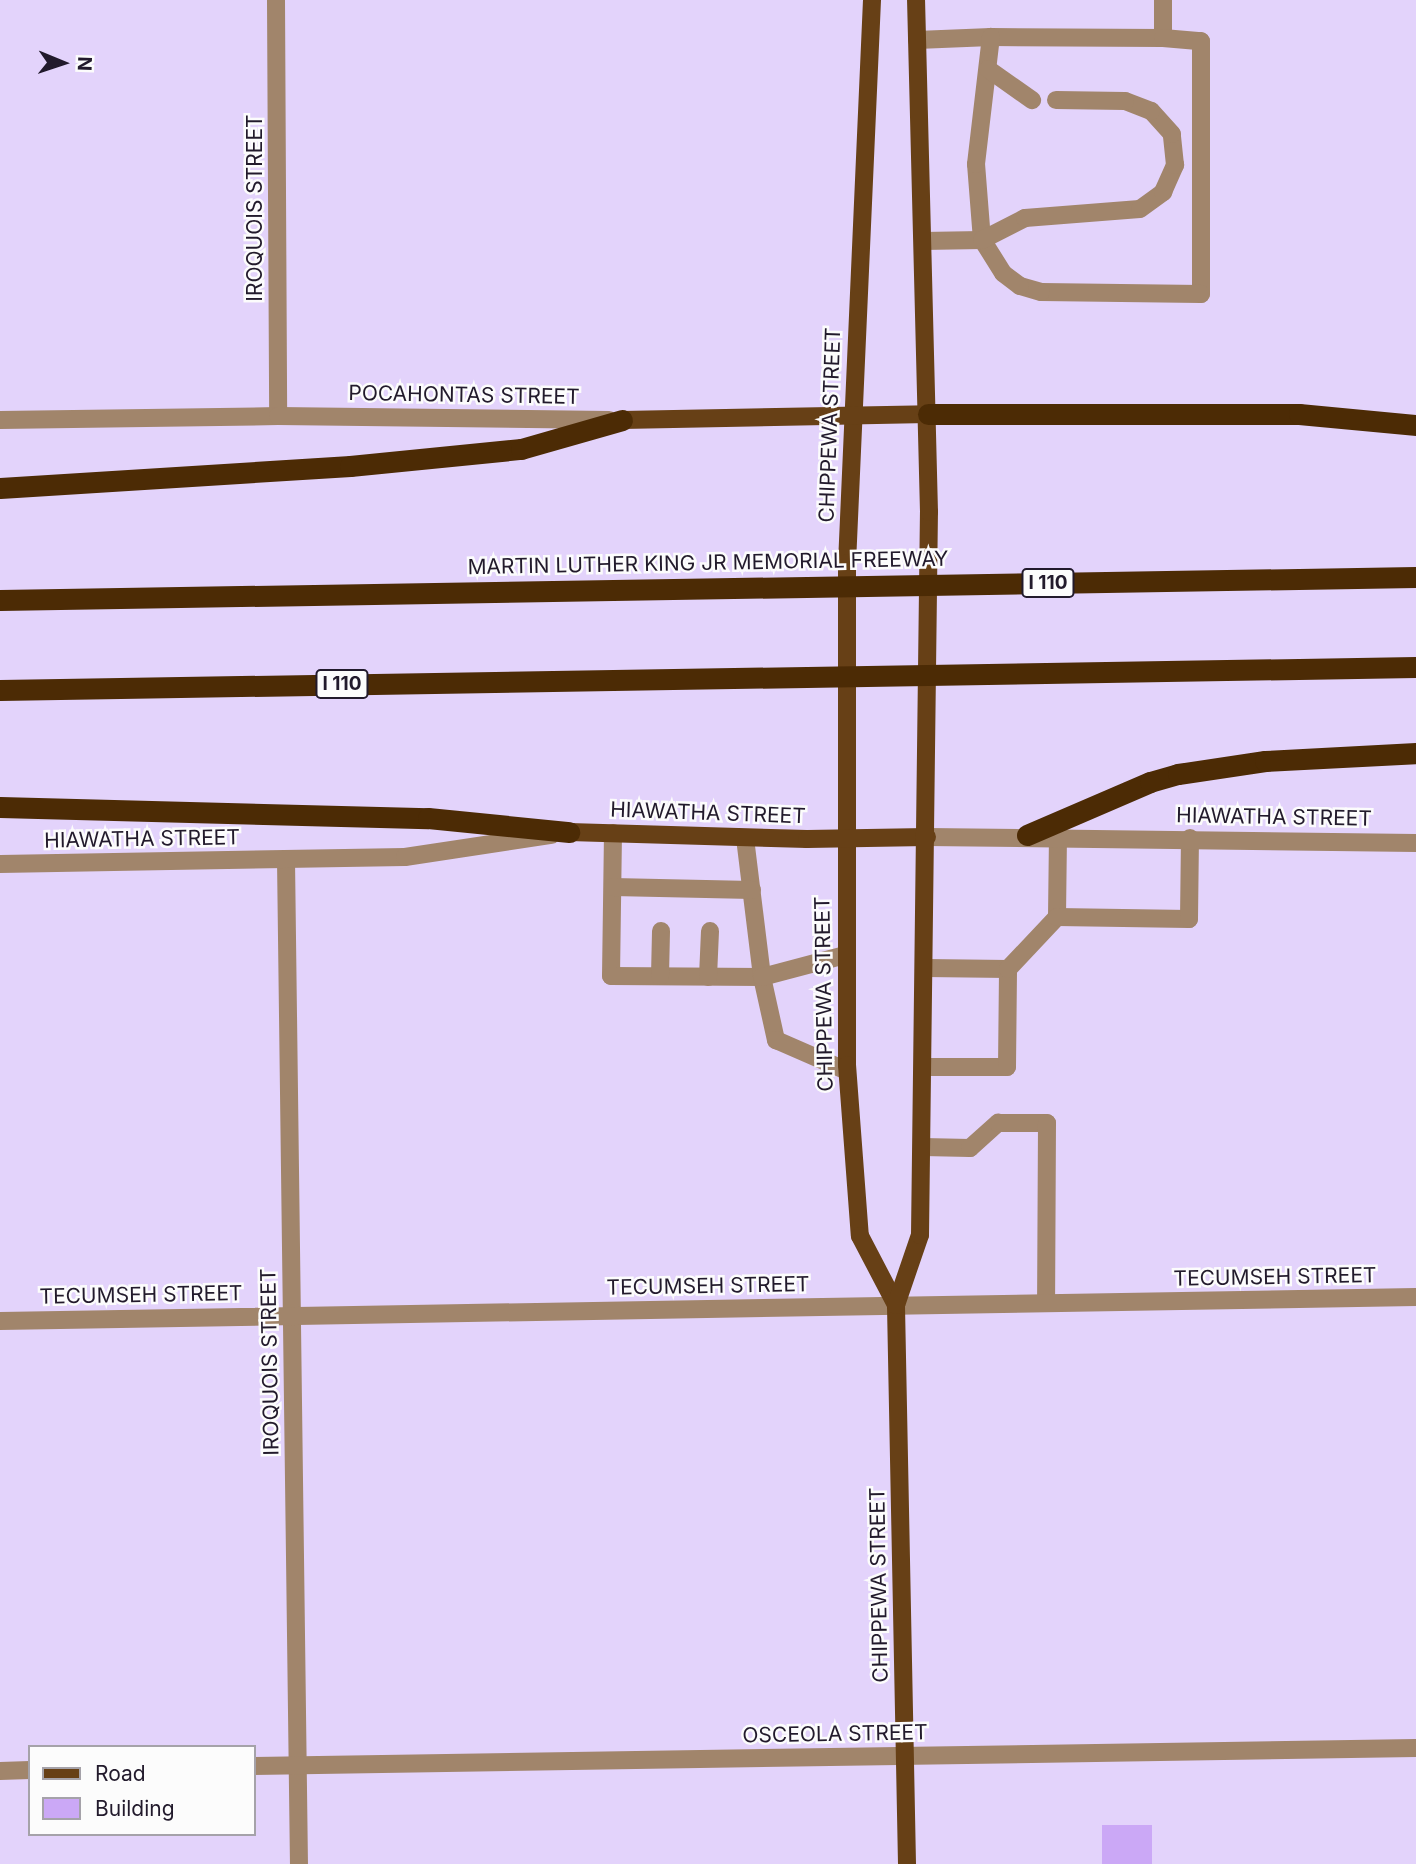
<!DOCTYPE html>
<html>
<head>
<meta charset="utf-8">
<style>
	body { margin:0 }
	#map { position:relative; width:1416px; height:1864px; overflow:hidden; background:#e3d3fb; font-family:Inter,sans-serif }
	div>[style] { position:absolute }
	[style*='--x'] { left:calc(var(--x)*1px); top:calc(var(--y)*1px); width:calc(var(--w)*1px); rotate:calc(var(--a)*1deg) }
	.building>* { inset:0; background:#cba8f6; transform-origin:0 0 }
	.service>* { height:18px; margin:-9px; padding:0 9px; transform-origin:9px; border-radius:9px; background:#a1856b }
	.minor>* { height:18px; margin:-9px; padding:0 9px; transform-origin:9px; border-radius:9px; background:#a1856b }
	.tertiary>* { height:18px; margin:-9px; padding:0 9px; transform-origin:9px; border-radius:9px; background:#a1856b }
	.primary>* { height:18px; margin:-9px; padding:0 9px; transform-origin:9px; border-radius:9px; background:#674016 }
	.motorway>* { height:21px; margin:-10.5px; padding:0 10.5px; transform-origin:10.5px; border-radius:10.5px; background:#4c2b05 }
	span { translate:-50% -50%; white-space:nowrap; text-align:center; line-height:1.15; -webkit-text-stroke:5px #fcfcfc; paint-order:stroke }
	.shield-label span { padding:2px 5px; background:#fcfcfc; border:2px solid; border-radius:5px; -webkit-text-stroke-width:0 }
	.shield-label { font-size:19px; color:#221a2c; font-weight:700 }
	.street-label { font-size:21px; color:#221a2c }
	.legend { position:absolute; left:28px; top:1745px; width:228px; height:91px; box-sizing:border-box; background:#fcfcfc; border:2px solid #a5a2a9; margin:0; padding:9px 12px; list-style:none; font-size:21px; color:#221a2c }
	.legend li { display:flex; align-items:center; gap:14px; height:35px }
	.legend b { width:35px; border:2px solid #a5a2a9 }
	.north { position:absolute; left:28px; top:28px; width:70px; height:70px; -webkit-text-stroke:5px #fcfcfc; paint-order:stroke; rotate:92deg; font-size:19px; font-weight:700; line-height:28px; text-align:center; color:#221a2c }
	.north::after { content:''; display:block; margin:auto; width:24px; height:32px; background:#221a2c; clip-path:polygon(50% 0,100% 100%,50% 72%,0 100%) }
</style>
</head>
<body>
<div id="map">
	<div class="building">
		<i style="left:1102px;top:1825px;width:50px;height:39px"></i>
	</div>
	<div class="service">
		<i style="--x:1163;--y:0;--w:38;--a:90"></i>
		<i style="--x:917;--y:40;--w:74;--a:-2.3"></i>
		<i style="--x:991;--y:37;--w:172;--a:0.3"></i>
		<i style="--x:1163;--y:38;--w:38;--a:5"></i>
		<i style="--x:1201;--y:41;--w:253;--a:90"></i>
		<i style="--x:1201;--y:294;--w:160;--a:-179.3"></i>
		<i style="--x:1041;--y:292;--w:22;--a:-164"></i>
		<i style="--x:1020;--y:286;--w:21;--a:-143"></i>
		<i style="--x:1003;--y:273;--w:39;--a:-122"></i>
		<i style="--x:982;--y:240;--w:76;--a:-94.5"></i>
		<i style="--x:976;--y:164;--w:128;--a:-83.3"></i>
		<i style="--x:988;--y:69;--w:54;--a:35.2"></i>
		<i style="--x:923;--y:241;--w:59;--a:-1"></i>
		<i style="--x:982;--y:240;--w:48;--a:-27.1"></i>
		<i style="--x:1025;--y:218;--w:115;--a:-4.5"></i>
		<i style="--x:1140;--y:209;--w:29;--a:-36"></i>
		<i style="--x:1163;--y:192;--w:30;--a:-66"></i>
		<i style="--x:1175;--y:165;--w:31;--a:-96"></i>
		<i style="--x:1172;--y:134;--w:31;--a:-132"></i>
		<i style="--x:1151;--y:111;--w:28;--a:-159"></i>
		<i style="--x:1125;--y:101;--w:69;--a:-179.2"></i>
		<i style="--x:613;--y:833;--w:143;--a:90.8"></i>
		<i style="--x:611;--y:976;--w:151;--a:0.4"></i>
		<i style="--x:762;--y:977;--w:65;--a:77.5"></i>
		<i style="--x:776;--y:1040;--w:77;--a:23.6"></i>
		<i style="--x:745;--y:838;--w:140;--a:83"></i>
		<i style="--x:762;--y:977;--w:86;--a:-14.8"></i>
		<i style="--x:613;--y:887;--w:139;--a:1.2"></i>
		<i style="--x:1057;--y:917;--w:81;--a:-89.3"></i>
		<i style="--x:926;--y:968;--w:82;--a:0.7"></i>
		<i style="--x:660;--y:976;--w:45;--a:-88.7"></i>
		<i style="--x:708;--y:977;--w:46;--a:-87.5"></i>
		<i style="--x:925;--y:1067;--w:82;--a:0"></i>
		<i style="--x:1007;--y:1067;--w:98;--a:-89.4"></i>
		<i style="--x:1008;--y:969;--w:71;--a:-46.7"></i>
		<i style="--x:1057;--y:917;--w:132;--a:0.9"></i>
		<i style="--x:1189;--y:919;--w:81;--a:-89.3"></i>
		<i style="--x:923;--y:1147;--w:47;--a:1.2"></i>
		<i style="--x:970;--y:1148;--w:38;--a:-42"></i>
		<i style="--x:998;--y:1123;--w:49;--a:0"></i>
		<i style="--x:1047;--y:1123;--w:180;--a:90.3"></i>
	</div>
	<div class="minor">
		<i style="--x:276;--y:0;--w:416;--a:89.7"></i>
		<i style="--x:927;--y:837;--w:489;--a:0.7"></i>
		<i style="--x:286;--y:860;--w:1004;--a:89.26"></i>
		<i style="--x:0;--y:1321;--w:1416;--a:-0.97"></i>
		<i style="--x:254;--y:1766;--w:1162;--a:-0.89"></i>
		<i style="--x:0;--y:1771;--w:30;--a:-2"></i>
	</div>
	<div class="tertiary">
		<i style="--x:0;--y:420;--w:278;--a:-0.8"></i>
		<i style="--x:278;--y:416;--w:331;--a:0.7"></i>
		<i style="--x:0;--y:864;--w:405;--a:-1"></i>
		<i style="--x:405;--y:857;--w:148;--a:-8.6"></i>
	</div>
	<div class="primary">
		<i style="--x:872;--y:0;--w:564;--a:92.54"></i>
		<i style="--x:847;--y:563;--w:502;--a:90"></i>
		<i style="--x:847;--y:1065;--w:171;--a:85.7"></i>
		<i style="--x:860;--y:1236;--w:78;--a:62.4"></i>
		<i style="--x:622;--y:420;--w:306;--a:-1.1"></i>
		<i style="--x:569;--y:832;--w:238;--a:1.7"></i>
		<i style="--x:807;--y:839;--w:120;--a:-1"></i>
		<i style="--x:907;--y:1864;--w:559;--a:-91.13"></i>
		<i style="--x:896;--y:1305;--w:74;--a:-71.1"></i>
		<i style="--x:920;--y:1235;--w:723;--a:-89.29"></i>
		<i style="--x:929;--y:512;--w:512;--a:-91.45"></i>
	</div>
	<div class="motorway">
		<i style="--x:928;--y:414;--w:371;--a:0"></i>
		<i style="--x:1299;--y:414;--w:118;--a:5.4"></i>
		<i style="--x:0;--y:488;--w:351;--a:-3.6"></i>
		<i style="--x:350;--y:466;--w:172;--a:-5.7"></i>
		<i style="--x:521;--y:449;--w:105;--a:-16"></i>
		<i style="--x:0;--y:600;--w:1416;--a:-0.93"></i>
		<i style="--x:0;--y:690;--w:1416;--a:-0.93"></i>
		<i style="--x:0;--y:807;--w:428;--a:1.5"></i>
		<i style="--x:428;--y:818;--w:142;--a:5.7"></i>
		<i style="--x:1027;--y:835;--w:134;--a:-23.3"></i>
		<i style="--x:1150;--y:782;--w:29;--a:-16"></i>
		<i style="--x:1178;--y:774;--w:88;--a:-8.5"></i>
		<i style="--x:1265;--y:761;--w:151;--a:-3"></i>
	</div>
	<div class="shield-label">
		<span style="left:1048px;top:583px">I 110</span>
		<span style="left:342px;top:684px">I 110</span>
	</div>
	<div class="street-label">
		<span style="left:255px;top:208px;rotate:-90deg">IROQUOIS STREET</span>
		<span style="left:464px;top:395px;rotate:1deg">POCAHONTAS STREET</span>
		<span style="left:830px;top:425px;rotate:-88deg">CHIPPEWA STREET</span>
		<span style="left:708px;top:563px;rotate:-1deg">MARTIN LUTHER KING JR MEMORIAL FREEWAY</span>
		<span style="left:708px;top:813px;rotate:2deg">HIAWATHA STREET</span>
		<span style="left:1274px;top:817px;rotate:1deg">HIAWATHA STREET</span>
		<span style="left:142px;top:839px;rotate:-1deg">HIAWATHA STREET</span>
		<span style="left:824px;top:994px;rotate:-91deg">CHIPPEWA STREET</span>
		<span style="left:1275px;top:1277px;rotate:-1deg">TECUMSEH STREET</span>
		<span style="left:708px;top:1286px;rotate:-1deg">TECUMSEH STREET</span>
		<span style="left:141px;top:1295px;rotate:-1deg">TECUMSEH STREET</span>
		<span style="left:270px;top:1362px;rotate:-91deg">IROQUOIS STREET</span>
		<span style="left:879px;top:1585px;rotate:-91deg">CHIPPEWA STREET</span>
		<span style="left:835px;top:1734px;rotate:-1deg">OSCEOLA STREET</span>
	</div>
	<ul class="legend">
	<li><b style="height:9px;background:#674016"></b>Road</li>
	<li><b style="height:19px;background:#cba8f6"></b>Building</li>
	</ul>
	<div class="north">N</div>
</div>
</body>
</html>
